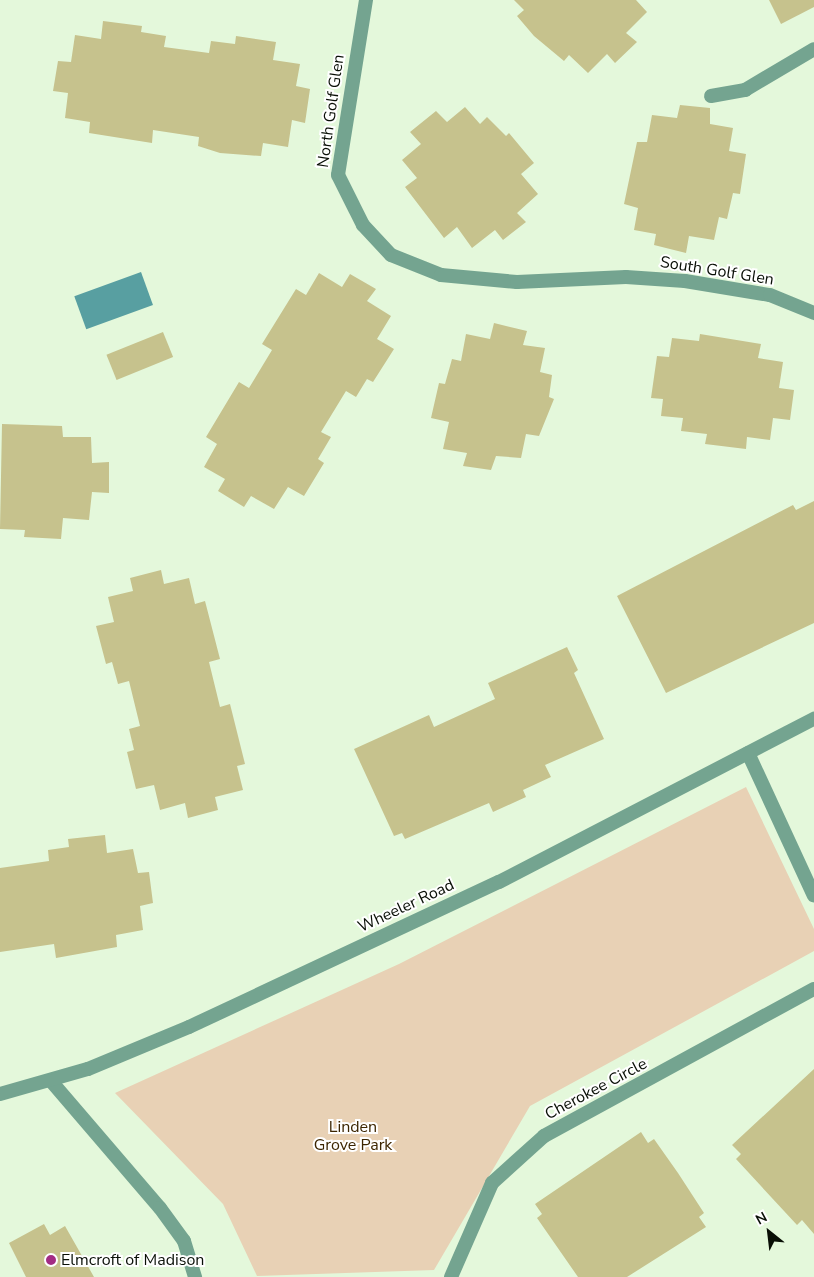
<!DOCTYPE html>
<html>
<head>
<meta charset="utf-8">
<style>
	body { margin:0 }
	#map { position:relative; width:814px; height:1277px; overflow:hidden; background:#e4f8db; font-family:"Nunito Sans",sans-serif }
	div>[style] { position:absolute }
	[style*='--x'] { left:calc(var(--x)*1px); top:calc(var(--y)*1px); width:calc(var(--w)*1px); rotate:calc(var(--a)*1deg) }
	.green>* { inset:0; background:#e8d1b5 }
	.water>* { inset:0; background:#589fa1; transform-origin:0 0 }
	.building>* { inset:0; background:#c6c28d; transform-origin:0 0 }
	.service>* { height:14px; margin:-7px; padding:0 7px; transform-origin:7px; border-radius:7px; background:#74a490 }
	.minor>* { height:14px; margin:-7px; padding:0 7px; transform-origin:7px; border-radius:7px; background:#74a490 }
	.tertiary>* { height:14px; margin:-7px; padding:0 7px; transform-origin:7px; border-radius:7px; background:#74a490 }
	.dots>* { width:14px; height:14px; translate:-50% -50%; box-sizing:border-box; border:2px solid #fff; border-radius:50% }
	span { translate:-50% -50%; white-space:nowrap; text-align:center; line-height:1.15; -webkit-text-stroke:4px #fff; paint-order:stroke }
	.street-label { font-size:16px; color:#090f06 }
	.park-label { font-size:16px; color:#3c2500 }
	.poi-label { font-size:16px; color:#090f06 }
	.left { translate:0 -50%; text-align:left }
	.north { position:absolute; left:744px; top:1207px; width:50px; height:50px; -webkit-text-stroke:4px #fff; paint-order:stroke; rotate:331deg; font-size:14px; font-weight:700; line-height:20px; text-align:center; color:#090f06 }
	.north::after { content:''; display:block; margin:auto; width:18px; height:22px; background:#090f06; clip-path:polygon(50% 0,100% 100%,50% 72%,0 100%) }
</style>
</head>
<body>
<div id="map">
	<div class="green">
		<i style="clip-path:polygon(746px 787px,814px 929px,814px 951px,530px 1106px,434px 1270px,257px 1276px,223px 1204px,115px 1093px,399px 964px)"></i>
	</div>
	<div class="water">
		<i style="left:141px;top:272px;width:35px;height:71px;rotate:70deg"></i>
	</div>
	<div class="building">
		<i style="clip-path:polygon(514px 0,636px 0,647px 12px,626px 33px,637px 42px,615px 63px,607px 54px,588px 73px,569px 55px,564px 61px,534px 36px,517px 16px,524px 10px)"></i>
		<i style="clip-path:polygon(769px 0,814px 0,814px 7px,781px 24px)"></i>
		<i style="clip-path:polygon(103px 21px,142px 26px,141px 32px,166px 36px,164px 47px,209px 53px,211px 41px,235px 44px,236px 36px,276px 42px,273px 60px,300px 64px,296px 86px,310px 89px,305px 123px,292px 120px,288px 147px,263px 143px,261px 156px,220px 153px,198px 146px,199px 137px,153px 130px,152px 143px,89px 133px,90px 122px,65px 118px,68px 93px,53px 91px,58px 61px,71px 62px,75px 35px,101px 39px)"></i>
		<i style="clip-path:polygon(680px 105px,710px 108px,710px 124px,733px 128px,729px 151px,746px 154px,740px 194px,733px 193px,727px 219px,719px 217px,714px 240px,689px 236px,686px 253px,654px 245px,656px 234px,634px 230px,638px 208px,624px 204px,637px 142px,647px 142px,652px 115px,677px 118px)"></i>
		<i style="clip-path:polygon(465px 107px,480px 124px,487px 117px,506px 136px,509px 133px,534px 163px,521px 174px,538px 194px,517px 213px,526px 222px,503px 240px,495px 230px,472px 248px,457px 227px,444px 238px,405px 187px,417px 178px,402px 160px,421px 144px,410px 132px,436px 111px,447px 122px)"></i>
		<i style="clip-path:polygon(319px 273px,342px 287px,350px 274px,376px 289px,367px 301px,391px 316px,377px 339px,394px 349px,373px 382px,367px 379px,356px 397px,346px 391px,321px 432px,331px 437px,318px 459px,324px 463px,304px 496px,288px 487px,274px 509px,251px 496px,244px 507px,218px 491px,225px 479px,204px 467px,217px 444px,206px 437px,239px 382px,249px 388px,272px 350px,262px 344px,296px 289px,306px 295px)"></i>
		<i style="clip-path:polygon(494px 323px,527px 331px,523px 345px,545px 348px,540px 372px,552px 375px,549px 397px,554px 399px,539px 436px,526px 434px,521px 458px,496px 456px,491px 470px,463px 466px,467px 453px,443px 449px,449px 422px,431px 418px,439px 383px,445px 384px,452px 359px,461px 361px,466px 334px,490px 339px)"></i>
		<i style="left:163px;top:332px;width:27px;height:61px;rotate:68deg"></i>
		<i style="clip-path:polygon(700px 334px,761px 344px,758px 358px,783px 362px,779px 388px,794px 390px,790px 420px,773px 418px,770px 440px,747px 437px,746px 449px,705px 444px,707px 434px,681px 431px,683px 418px,661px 416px,663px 399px,651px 398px,657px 356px,669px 357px,672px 338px,699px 341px)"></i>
		<i style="clip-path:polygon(2px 424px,62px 426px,63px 437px,91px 437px,92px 463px,109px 462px,109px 493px,92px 492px,89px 520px,63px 518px,61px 539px,24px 537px,25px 530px,0 529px)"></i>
		<i style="clip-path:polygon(814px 501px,814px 623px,666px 693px,617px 596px,793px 505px,796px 510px)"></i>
		<i style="clip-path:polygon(161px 570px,164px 584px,189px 578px,195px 604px,205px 601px,220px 659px,209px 662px,220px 707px,230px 704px,245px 764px,237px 766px,243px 790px,215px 797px,218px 810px,188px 818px,185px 803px,160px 810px,154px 785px,136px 789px,127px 752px,134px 750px,129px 729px,140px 726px,129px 681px,118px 684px,112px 662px,106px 664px,96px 626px,114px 622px,108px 597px,133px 591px,130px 578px)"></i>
		<i style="clip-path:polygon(567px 647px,578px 670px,574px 673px,604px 739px,545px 765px,551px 777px,523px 790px,526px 797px,493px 812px,489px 803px,405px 839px,402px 833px,394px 836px,354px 749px,429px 715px,434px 727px,495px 699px,488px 683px)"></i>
		<i style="clip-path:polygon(105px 835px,107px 853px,133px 849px,138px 873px,149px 872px,153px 903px,140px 906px,143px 930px,116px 935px,117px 947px,56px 958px,54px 944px,0 952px,0 868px,49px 861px,48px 850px,69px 847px,68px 839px)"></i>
		<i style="clip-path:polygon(814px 1069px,814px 1234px,802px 1220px,797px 1225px,736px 1159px,741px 1154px,732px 1145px)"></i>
		<i style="clip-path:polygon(641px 1132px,648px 1143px,654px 1139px,678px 1173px,704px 1213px,699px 1217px,706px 1227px,627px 1277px,578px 1277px,537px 1218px,542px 1214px,535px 1204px)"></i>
		<i style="clip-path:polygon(44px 1224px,50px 1235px,65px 1226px,94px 1277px,26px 1277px,9px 1243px)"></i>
	</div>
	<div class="service">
		<i style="--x:51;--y:1081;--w:167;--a:49.4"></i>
		<i style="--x:160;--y:1208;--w:41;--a:54"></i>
		<i style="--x:184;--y:1241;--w:38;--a:73"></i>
	</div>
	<div class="minor">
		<i style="--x:366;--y:0;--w:177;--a:99.1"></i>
		<i style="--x:338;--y:175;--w:56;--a:63.4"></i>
		<i style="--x:363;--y:225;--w:41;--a:47"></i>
		<i style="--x:391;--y:255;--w:54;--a:21.8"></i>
		<i style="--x:441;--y:275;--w:76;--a:5.3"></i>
		<i style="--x:517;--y:282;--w:109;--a:-2.6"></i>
		<i style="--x:626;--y:277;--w:59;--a:3.9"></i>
		<i style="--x:685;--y:281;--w:86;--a:9.4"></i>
		<i style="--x:770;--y:295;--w:48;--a:22.2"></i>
		<i style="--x:711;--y:96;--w:35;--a:-10"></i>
		<i style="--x:745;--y:90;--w:80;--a:-30.7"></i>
		<i style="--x:748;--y:753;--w:157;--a:65.2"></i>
		<i style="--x:451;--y:1277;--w:103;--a:-66.4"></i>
		<i style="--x:492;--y:1183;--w:70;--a:-42.1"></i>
		<i style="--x:544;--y:1136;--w:307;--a:-28.6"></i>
	</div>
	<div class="tertiary">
		<i style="--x:0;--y:1094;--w:91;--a:-15.9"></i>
		<i style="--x:88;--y:1069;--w:109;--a:-22.6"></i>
		<i style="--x:189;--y:1027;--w:342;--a:-25.1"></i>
		<i style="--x:499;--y:882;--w:355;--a:-27.4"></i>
	</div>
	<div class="dots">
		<i style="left:51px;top:1260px;background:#a32c84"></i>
	</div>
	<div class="street-label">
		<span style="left:331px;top:111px;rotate:-82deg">North Golf Glen</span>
		<span style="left:717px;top:271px;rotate:9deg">South Golf Glen</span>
		<span style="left:406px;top:906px;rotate:-25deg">Wheeler Road</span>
		<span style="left:596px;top:1089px;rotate:-28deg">Cherokee Circle</span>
	</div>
	<div class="park-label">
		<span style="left:353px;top:1136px">Linden<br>Grove Park</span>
	</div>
	<div class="poi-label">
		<span class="left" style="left:61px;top:1260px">Elmcroft of Madison</span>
	</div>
	<div class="north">N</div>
</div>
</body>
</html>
